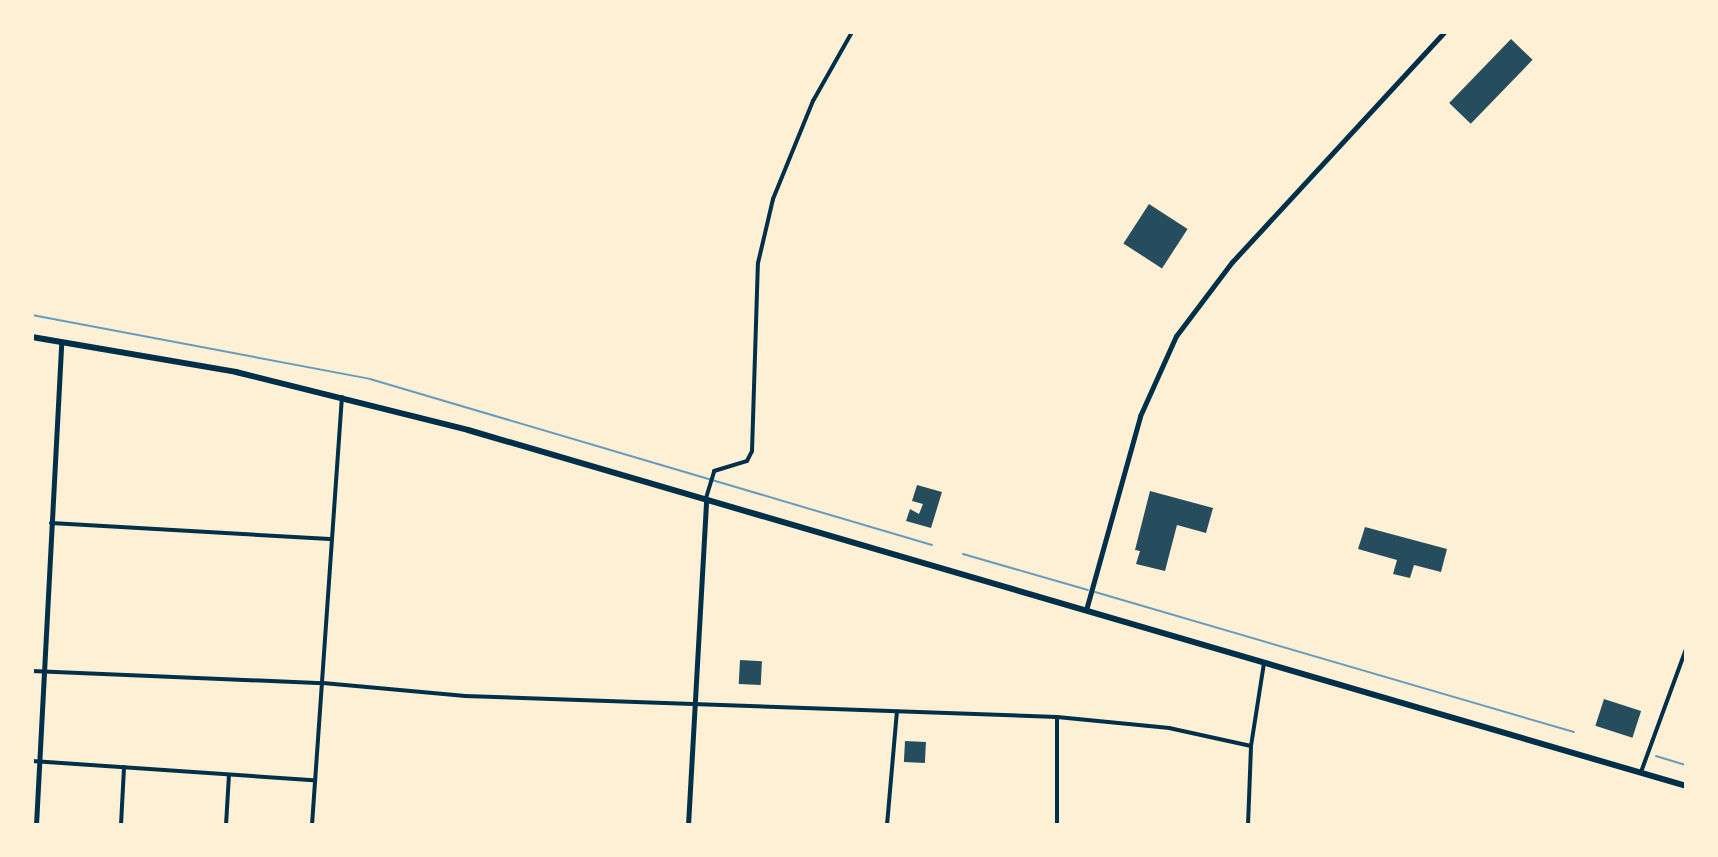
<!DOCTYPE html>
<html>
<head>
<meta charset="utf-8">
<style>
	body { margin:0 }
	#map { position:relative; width:1718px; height:857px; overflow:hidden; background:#fdf0d5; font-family:"Source Serif 4",serif }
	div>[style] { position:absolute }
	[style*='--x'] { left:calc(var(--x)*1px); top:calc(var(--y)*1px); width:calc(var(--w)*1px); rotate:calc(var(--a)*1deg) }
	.stream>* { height:2px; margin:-1px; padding:0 1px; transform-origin:1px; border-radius:1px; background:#669bbc }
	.building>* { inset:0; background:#264d5e; transform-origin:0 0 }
	.minor>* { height:4px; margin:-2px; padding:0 2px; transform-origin:2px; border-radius:2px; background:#003049 }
	.tertiary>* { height:5px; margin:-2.5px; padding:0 2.5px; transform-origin:2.5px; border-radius:2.5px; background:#003049 }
	.secondary>* { height:6px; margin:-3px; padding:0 3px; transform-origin:3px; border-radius:3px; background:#003049 }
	span { translate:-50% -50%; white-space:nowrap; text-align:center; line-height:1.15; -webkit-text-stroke:8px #fdf0d5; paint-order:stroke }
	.frame { position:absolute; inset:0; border:34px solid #fdf0d5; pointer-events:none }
</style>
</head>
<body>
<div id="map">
	<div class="stream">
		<i style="--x:32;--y:315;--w:344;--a:10.7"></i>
		<i style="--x:370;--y:379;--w:586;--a:16.46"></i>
		<i style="--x:963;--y:554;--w:130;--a:16.1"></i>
		<i style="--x:1095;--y:592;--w:499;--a:16.3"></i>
		<i style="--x:1656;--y:756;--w:31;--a:17"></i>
	</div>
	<div class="building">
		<i style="left:1511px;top:39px;width:30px;height:89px;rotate:44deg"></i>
		<i style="left:1149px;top:204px;width:46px;height:47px;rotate:33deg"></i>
		<i style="clip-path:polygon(917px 485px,942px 492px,931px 528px,906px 521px,910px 509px,919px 514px,923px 504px,912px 501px)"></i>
		<i style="clip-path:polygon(1150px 491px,1213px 508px,1206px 533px,1177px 525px,1165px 571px,1136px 564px,1140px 551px,1135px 550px)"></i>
		<i style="clip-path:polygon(1365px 527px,1447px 549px,1441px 572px,1414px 565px,1410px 578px,1393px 574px,1397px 560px,1358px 549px)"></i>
		<i style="left:740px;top:660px;width:22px;height:24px;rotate:3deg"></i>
		<i style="left:1604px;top:699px;width:39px;height:28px;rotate:18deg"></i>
		<i style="left:905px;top:741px;width:21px;height:21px;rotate:3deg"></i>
	</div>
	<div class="minor">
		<i style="--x:706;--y:498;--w:28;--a:-73"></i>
		<i style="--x:714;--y:471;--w:34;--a:-17"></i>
		<i style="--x:747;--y:461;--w:11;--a:-63"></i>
		<i style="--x:752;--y:451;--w:188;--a:-88.2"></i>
		<i style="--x:758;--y:263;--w:66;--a:-76.8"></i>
		<i style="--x:773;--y:199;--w:106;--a:-67.8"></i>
		<i style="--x:813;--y:101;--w:79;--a:-60.5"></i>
		<i style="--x:51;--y:523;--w:279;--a:3.3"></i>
		<i style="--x:32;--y:671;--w:291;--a:2.4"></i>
		<i style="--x:323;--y:683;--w:143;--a:5.2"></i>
		<i style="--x:465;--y:696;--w:592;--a:2.03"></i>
		<i style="--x:1057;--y:717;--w:113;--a:5.6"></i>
		<i style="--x:1169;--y:728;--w:84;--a:12.4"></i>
		<i style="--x:32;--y:761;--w:282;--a:3.9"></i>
		<i style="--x:1641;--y:772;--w:131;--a:-69.9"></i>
		<i style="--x:121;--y:825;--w:58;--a:-87"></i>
		<i style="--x:226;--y:825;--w:50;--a:-86.6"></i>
		<i style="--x:312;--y:825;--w:429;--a:-86"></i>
		<i style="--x:887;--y:825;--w:114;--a:-85"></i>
		<i style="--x:1057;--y:825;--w:108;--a:-90"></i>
		<i style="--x:1248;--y:825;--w:79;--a:-87.8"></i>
		<i style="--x:1251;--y:746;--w:84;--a:-81.1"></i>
	</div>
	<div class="tertiary">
		<i style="--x:1086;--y:610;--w:201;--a:-74.4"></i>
		<i style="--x:1140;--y:416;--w:88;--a:-65.8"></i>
		<i style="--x:1176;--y:336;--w:93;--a:-52.9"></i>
		<i style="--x:1232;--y:262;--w:313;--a:-47.3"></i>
		<i style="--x:36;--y:825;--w:484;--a:-87"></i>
		<i style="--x:688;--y:825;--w:326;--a:-86.8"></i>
	</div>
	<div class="secondary">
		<i style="--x:32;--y:337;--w:207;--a:9.7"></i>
		<i style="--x:236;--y:372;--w:239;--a:14"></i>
		<i style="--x:468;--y:430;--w:1269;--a:16.29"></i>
	</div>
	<div class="frame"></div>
</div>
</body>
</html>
